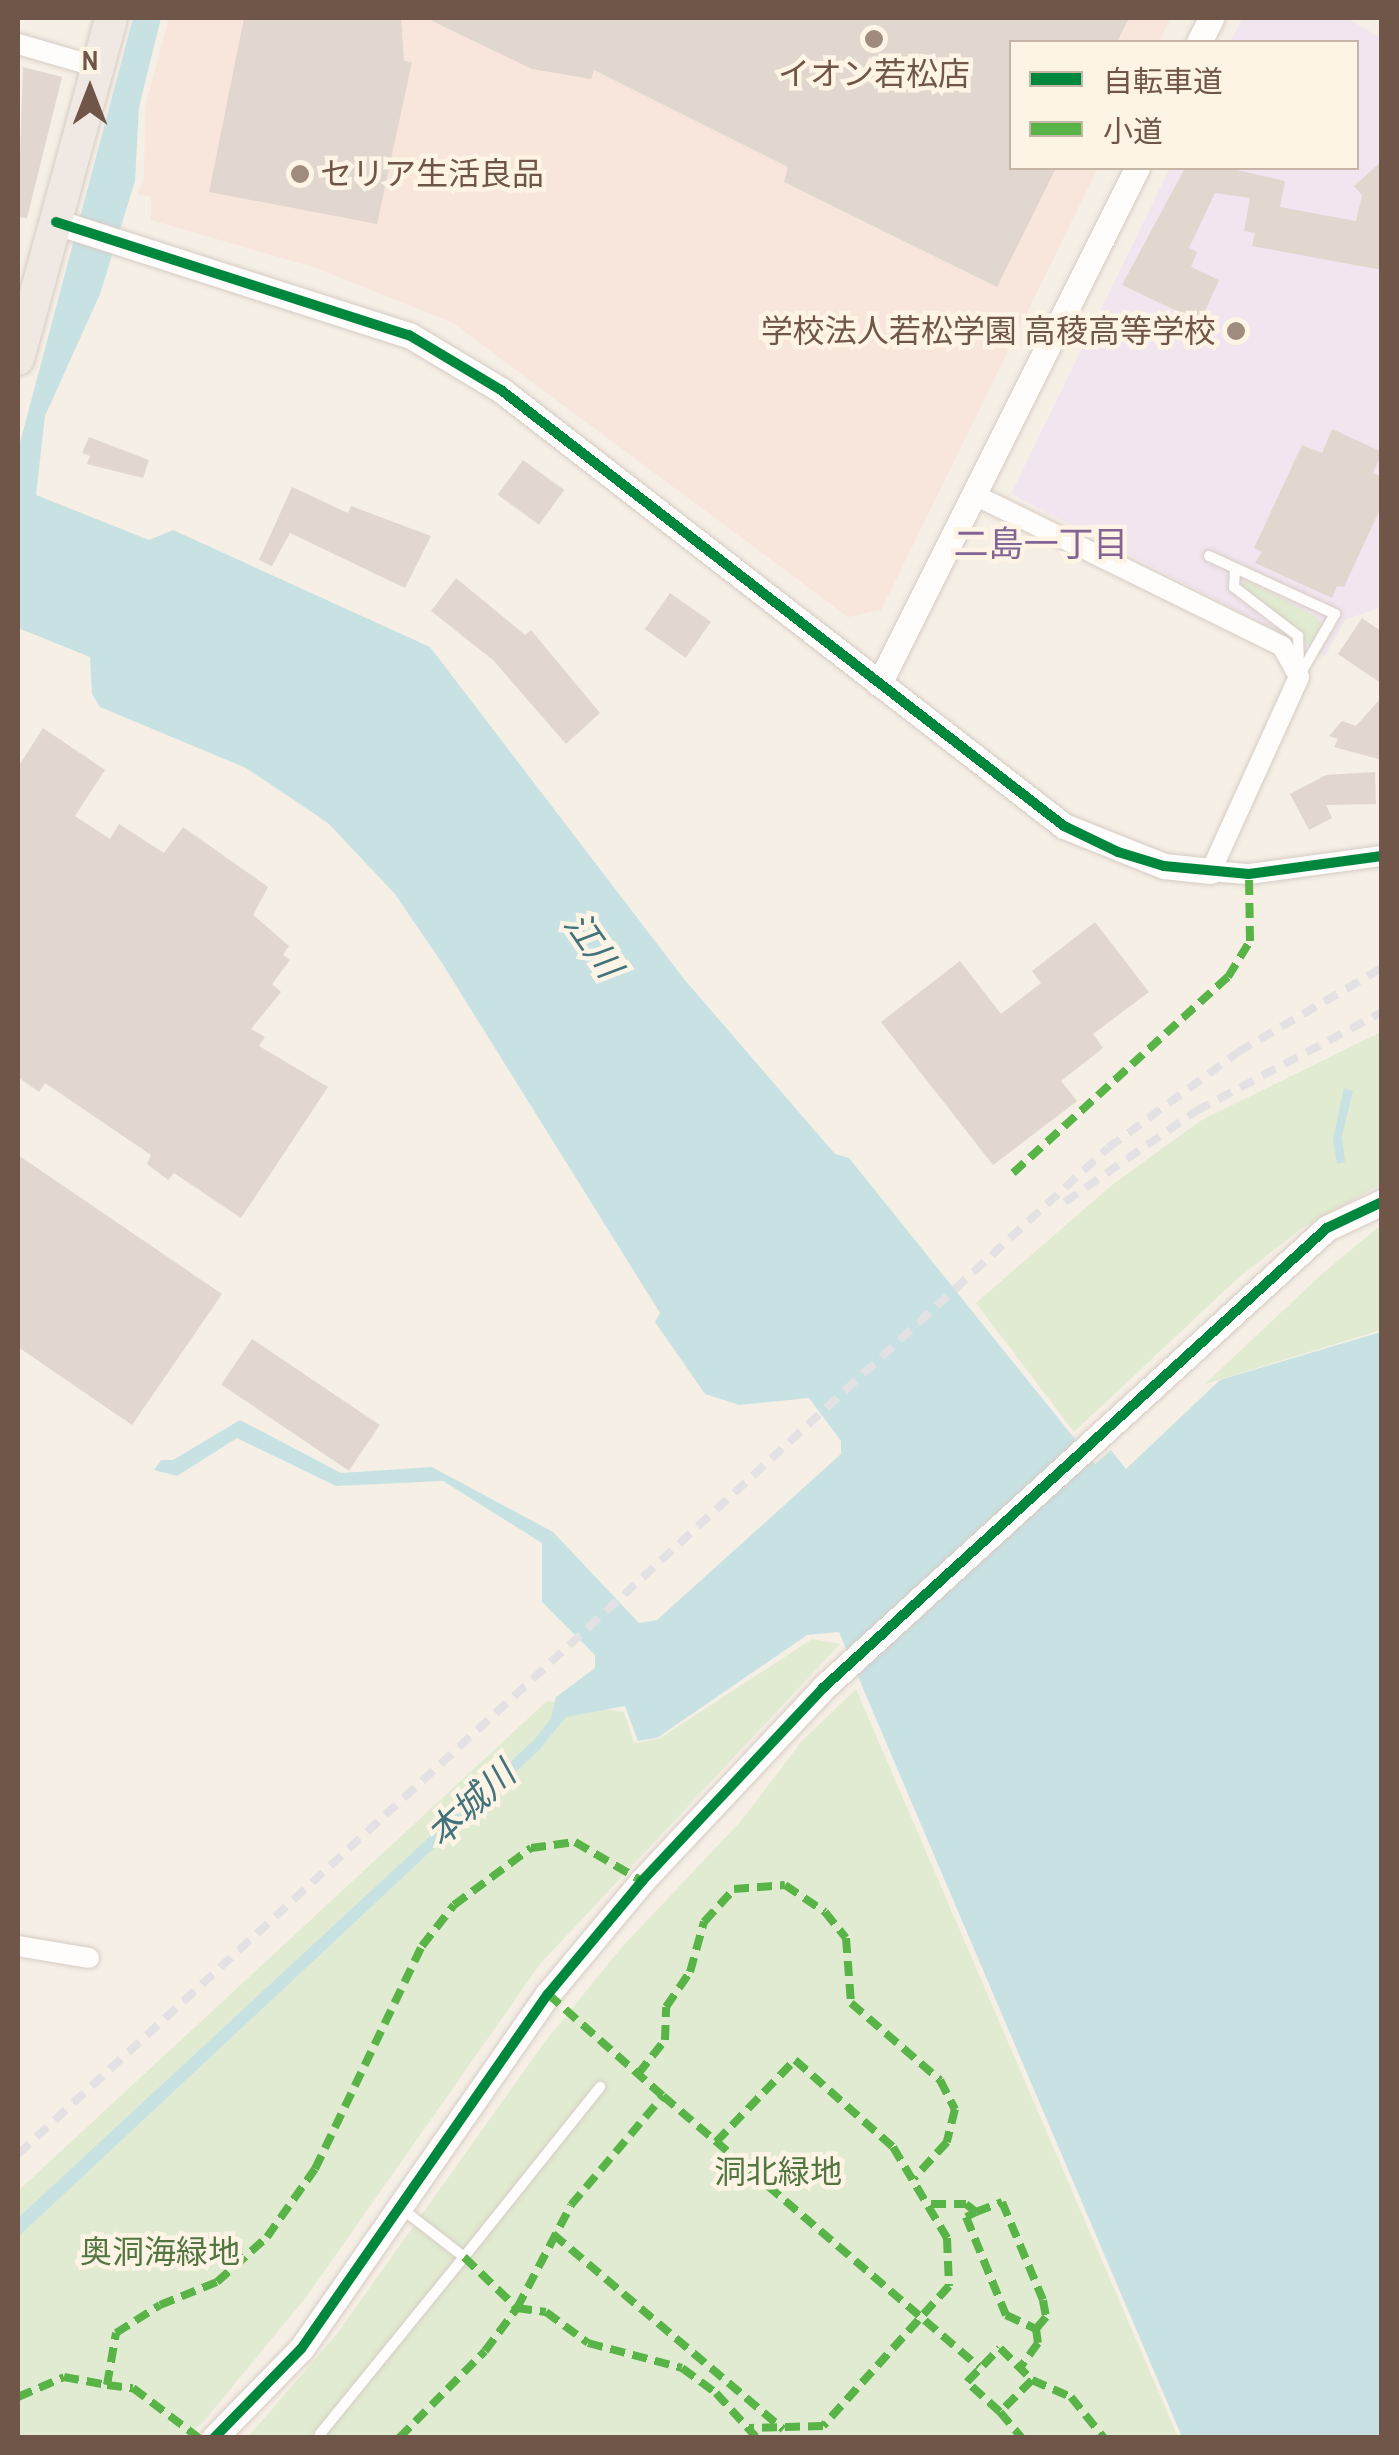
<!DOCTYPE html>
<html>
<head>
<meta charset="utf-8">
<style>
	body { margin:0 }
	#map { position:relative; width:1399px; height:2455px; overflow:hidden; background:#f5efe6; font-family:"Archivo Narrow","Noto Sans JP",sans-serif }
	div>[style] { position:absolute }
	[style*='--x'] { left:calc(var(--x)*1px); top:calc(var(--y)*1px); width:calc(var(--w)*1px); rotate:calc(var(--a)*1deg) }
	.commercial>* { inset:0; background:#f8e6dc }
	.education>* { inset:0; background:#f1e5ef }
	.green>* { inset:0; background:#e1ebd1 }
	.water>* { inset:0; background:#c8e2e4 }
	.building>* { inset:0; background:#e1d7ce; transform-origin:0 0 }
	.roads { filter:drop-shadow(0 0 2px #d6ccc4) drop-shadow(0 0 2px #d6ccc4) }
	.service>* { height:10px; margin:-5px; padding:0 5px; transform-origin:5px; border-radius:5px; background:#fefdfb }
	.minor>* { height:20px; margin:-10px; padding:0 10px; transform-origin:10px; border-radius:10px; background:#fefdfb }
	.tertiary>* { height:25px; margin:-12.5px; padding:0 12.5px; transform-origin:12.5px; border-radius:12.5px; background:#fefdfb }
	.trunk>* { height:32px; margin:-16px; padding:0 16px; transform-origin:16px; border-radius:16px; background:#f0e9e3 }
	.rail>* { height:8px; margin-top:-4px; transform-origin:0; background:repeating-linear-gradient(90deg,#e3e1e3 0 15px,transparent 0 25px) }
	.quiet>* { height:8px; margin-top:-4px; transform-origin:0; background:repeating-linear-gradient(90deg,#59b447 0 15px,transparent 0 23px) }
	.cycleway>* { height:10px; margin:-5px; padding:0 5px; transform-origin:5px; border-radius:5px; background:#00873e }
	.dots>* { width:28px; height:28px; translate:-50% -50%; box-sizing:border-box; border:5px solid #fef4e5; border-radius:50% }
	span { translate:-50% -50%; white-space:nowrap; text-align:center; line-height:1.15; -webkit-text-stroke:9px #fef4e5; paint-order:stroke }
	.poi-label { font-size:32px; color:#705648 }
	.left { translate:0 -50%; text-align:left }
	.right { translate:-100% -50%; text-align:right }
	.park-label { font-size:32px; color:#517641 }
	.neighbourhood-label { font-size:35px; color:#836494 }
	.water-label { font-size:35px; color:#40737c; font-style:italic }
	.frame { position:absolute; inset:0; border:20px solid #705648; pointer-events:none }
	.legend { position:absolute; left:1009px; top:40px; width:350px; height:130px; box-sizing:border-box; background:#fef4e5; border:2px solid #c5b5a6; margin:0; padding:12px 18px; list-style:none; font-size:30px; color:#705648 }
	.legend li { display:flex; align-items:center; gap:20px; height:50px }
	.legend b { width:50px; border:2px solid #c5b5a6 }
	.north { position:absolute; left:40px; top:40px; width:100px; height:100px; -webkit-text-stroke:8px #fef4e5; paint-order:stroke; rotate:0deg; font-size:28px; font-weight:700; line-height:40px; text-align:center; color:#705648 }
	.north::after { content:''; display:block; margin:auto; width:35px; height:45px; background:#705648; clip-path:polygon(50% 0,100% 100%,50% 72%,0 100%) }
</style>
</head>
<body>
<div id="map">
	<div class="commercial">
		<i style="clip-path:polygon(169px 18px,1171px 18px,1159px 42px,1012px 42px,1012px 168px,1098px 168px,881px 610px,848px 617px,453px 323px,313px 267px,151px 220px,151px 197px,137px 194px,144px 181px,145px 107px)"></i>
	</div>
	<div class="education">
		<i style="clip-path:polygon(1243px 18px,1346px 18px,1381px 38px,1381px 607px,1345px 620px,1325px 656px,1011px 494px,1170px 168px,1356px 168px,1356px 42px,1230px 42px)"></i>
	</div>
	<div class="green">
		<i style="clip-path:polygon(1247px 581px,1317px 617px,1321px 625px,1311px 647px,1242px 585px)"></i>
		<i style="clip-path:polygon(1381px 1032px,1381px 1184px,1301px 1229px,1238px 1278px,1074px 1432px,976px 1303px,1112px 1185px,1200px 1121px)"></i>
		<i style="clip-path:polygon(1381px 1225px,1381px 1330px,1205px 1384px,1322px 1274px)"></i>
		<i style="clip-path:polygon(812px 1639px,840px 1644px,540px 1964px,307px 2296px,204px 2421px,186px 2437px,18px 2438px,18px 2191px,547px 1701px,624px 1712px,634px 1743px,659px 1739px)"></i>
		<i style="clip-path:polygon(856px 1689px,1178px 2437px,247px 2438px,336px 2335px,544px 2043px,622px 1947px,741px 1821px,802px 1741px)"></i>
	</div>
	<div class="water">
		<i style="clip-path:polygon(133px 18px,161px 18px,139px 107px,135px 181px,100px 294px,45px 416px,36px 495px,149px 540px,173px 530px,430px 647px,684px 979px,835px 1154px,849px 1158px,1095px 1464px,1111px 1450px,1126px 1469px,1220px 1380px,1381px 1332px,1381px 2437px,1182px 2437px,839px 1632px,807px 1635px,657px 1738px,638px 1741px,625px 1706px,566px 1717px,539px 1750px,18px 2237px,18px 2218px,535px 1739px,551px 1718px,556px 1697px,595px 1668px,595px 1655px,542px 1602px,542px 1543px,443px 1481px,336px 1486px,237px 1438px,177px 1476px,154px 1470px,161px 1460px,173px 1460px,240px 1420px,341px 1473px,432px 1467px,553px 1532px,639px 1623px,657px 1620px,841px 1454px,841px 1441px,809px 1398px,739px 1405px,705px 1394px,655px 1322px,660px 1313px,442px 963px,395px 894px,328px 823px,246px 768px,100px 707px,92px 694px,90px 657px,18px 628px,18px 450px)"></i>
		<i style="clip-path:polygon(1344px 1088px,1353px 1091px,1342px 1136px,1345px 1162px,1337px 1164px,1333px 1139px)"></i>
	</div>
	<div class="building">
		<i style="clip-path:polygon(244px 18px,401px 18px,404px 61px,412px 62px,377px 224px,209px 192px)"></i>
		<i style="clip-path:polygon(426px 18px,1129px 18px,1117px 42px,1012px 42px,1012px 168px,1056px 168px,997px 287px,784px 182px,788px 167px,594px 70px,591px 79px,532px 69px)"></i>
		<i style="clip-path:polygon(23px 67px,62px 77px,27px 218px,18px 217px)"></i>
		<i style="clip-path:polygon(1382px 161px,1382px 270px,1252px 246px,1255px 233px,1244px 231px,1250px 198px,1215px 193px,1189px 248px,1197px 252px,1191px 267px,1219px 280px,1200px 322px,1122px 285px,1185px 168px,1228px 168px,1285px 181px,1280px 207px,1356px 221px,1362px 195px,1354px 186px)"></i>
		<i style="clip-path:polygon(1332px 429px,1382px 452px,1373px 473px,1382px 477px,1382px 505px,1344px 587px,1337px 586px,1332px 598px,1255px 563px,1262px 552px,1254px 548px,1302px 445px,1322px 453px)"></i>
		<i style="clip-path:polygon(89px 437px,149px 460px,143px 478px,87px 464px,90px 456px,82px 453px)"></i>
		<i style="left:523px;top:460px;width:51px;height:43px;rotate:36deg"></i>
		<i style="clip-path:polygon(292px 487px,348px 513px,351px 506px,431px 536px,405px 588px,290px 533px,272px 566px,259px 560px)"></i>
		<i style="clip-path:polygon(456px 578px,525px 635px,531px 630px,600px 713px,566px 744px,493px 660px,431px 611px)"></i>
		<i style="left:670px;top:593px;width:50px;height:44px;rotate:35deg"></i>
		<i style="clip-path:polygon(1362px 618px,1382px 632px,1382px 684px,1338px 654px)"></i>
		<i style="clip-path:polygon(1382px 697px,1382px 760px,1334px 747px,1338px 739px,1329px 736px,1342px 721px,1356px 726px)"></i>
		<i style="clip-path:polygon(43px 728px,105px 770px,75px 816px,110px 839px,119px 824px,164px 853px,183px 827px,268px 887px,253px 915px,289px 946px,283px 955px,290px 960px,272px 984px,281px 992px,251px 1029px,265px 1037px,259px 1046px,328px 1087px,241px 1218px,174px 1173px,168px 1180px,147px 1164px,151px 1155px,45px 1083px,39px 1092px,18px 1077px,18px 767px)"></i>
		<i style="clip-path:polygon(1375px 772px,1376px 804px,1326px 805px,1332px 818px,1309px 830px,1290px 794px,1326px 775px)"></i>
		<i style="clip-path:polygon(1095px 922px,1149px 992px,1093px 1034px,1103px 1048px,1061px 1081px,1077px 1101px,993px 1165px,881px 1022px,960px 961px,1001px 1014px,1041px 983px,1032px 971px)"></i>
		<i style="clip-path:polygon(18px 1155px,222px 1294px,132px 1425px,18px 1347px)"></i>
		<i style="left:252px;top:1339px;width:154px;height:55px;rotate:34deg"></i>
	</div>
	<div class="roads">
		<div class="service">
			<i style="--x:1209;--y:556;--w:139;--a:24.7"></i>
			<i style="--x:1335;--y:614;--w:72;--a:120.1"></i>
			<i style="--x:1235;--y:569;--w:18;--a:93"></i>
			<i style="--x:1234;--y:587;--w:81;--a:37.4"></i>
			<i style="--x:1298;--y:636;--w:30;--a:88"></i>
			<i style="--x:464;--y:2257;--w:218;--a:-51.3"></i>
			<i style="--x:320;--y:2434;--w:228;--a:-50.9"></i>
			<i style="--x:464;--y:2257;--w:80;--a:-142.1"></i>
		</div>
		<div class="minor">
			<i style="--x:18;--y:44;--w:82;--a:16.2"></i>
			<i style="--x:977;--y:496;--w:340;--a:26.2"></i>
			<i style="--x:1282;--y:646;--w:35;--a:61"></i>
			<i style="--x:1299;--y:677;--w:213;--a:114.4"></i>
			<i style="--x:1211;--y:871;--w:38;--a:5"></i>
			<i style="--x:1249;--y:874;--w:134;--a:-7.7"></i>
			<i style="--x:18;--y:1946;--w:72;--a:9.6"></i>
		</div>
		<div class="tertiary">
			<i style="--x:1199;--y:42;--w:27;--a:-63"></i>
			<i style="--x:56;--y:222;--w:371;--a:17.8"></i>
			<i style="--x:409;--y:335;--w:107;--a:30.9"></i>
			<i style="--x:501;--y:390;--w:712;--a:37.76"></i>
			<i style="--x:1064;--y:826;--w:108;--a:21.8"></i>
			<i style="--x:1164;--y:866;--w:47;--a:6.1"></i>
			<i style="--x:879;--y:684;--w:577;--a:-63.43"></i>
			<i style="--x:214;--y:2438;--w:124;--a:-45.7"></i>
			<i style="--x:301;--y:2349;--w:432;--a:-55.2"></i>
			<i style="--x:548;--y:1994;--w:147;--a:-50.2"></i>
			<i style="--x:642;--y:1881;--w:265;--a:-46.8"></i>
			<i style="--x:823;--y:1688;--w:682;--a:-42.39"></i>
			<i style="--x:1327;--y:1228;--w:61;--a:-25.3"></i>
		</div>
		<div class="trunk">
			<i style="--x:18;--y:359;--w:353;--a:-74.7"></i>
		</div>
	</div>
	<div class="rail">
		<i style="--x:1065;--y:1202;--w:160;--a:-34.8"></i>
		<i style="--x:1196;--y:1111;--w:211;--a:-28"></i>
		<i style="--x:18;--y:2154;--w:1483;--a:-42.71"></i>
		<i style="--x:1108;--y:1148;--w:162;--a:-36.4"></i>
		<i style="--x:1238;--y:1052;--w:167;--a:-30.3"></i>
	</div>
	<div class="quiet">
		<i style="--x:1013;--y:1173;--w:291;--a:-42.4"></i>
		<i style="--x:1228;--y:977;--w:42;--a:-58.6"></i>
		<i style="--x:1250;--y:941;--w:67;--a:-90.9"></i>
		<i style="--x:548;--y:1994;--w:154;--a:41.6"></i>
		<i style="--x:638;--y:2074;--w:43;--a:-51.5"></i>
		<i style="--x:665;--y:2040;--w:33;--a:-88"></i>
		<i style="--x:666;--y:2007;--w:42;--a:-55.6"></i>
		<i style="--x:690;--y:1972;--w:52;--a:-74.4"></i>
		<i style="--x:704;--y:1922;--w:45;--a:-47.7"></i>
		<i style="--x:734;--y:1889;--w:51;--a:-4.5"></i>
		<i style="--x:785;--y:1885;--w:48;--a:34"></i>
		<i style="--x:825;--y:1912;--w:33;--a:51"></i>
		<i style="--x:846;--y:1938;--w:65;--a:85.6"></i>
		<i style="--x:851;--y:2003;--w:118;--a:40.9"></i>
		<i style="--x:940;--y:2080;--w:33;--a:63"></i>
		<i style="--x:955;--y:2109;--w:34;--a:104"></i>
		<i style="--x:947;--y:2142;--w:49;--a:132.5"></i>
		<i style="--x:716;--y:2142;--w:114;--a:-46.1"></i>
		<i style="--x:795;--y:2060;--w:131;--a:41.6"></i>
		<i style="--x:893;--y:2147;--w:106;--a:59.3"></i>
		<i style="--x:947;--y:2238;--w:48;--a:87.6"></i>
		<i style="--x:949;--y:2286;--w:188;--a:132"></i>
		<i style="--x:823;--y:2426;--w:74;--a:178.5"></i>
		<i style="--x:931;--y:2204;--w:35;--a:0"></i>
		<i style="--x:966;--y:2204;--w:13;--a:39"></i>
		<i style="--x:976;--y:2212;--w:11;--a:153"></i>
		<i style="--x:966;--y:2217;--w:106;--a:67.8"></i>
		<i style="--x:1006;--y:2315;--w:33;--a:25"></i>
		<i style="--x:1036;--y:2329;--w:14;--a:82"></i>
		<i style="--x:1038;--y:2343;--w:31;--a:126"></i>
		<i style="--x:976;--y:2212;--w:28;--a:-21"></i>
		<i style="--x:1002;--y:2202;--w:106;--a:67.3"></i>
		<i style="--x:1043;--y:2300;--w:17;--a:80"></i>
		<i style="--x:1046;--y:2317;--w:16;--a:130"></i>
		<i style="--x:553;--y:2234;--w:302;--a:40.3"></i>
		<i style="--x:464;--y:2257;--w:74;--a:43.9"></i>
		<i style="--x:517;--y:2308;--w:29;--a:8"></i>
		<i style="--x:546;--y:2312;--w:52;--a:36.4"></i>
		<i style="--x:588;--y:2343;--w:97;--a:14.9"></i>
		<i style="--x:682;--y:2368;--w:42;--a:36.3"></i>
		<i style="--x:716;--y:2393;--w:59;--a:47.7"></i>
		<i style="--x:1000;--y:2348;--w:45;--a:45"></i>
		<i style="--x:1032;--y:2380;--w:45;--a:135"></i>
		<i style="--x:1000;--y:2412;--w:45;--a:-137.7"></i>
		<i style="--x:967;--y:2382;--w:47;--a:-45.9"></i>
		<i style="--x:1032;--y:2380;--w:43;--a:23.6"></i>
		<i style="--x:1071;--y:2397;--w:53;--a:51.2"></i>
		<i style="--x:107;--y:2385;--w:26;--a:7"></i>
		<i style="--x:133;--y:2388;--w:83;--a:37.1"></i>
		<i style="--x:18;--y:2397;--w:50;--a:-23.5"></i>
		<i style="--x:64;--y:2377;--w:44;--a:10.5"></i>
		<i style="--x:107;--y:2385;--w:53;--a:-80.2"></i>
		<i style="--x:116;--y:2333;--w:52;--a:-32.5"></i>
		<i style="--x:160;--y:2305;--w:61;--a:-22"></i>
		<i style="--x:217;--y:2282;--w:67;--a:-42"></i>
		<i style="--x:267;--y:2237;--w:83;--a:-54.8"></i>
		<i style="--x:315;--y:2169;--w:247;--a:-64.4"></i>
		<i style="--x:422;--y:1946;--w:52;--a:-52"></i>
		<i style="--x:454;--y:1905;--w:96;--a:-36.5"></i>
		<i style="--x:531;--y:1848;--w:44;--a:-7.8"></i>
		<i style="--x:575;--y:1842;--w:78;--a:30.2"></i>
		<i style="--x:1000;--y:2412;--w:34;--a:50"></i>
		<i style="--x:399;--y:2438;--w:122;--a:-45.3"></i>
		<i style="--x:485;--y:2351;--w:54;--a:-53.3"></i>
		<i style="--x:517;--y:2308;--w:116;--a:-62.3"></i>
		<i style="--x:571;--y:2205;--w:143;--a:-49.8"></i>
		<i style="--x:663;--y:2096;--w:416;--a:40.6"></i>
	</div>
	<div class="cycleway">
		<i style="--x:56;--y:222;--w:371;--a:17.8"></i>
		<i style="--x:409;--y:335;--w:107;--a:30.9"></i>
		<i style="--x:501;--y:390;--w:712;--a:37.76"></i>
		<i style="--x:1064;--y:826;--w:60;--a:25.7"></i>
		<i style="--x:1118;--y:852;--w:48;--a:16.9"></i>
		<i style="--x:1164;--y:866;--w:85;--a:5.4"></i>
		<i style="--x:1249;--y:874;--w:134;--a:-7.7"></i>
		<i style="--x:214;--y:2438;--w:124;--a:-45.7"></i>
		<i style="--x:301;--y:2349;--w:432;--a:-55.2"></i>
		<i style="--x:548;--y:1994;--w:147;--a:-50.2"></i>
		<i style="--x:642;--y:1881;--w:265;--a:-46.8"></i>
		<i style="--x:823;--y:1688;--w:682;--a:-42.39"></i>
		<i style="--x:1327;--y:1228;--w:61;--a:-25.3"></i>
	</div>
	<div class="dots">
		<i style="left:874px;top:39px;background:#9f8c7f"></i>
		<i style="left:300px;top:174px;background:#9f8c7f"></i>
		<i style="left:1236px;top:331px;background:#9f8c7f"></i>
	</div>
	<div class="poi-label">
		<span style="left:874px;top:74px">イオン若松店</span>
		<span class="left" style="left:320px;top:174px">セリア生活良品</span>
		<span class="right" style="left:1216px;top:331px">学校法人若松学園 高稜高等学校</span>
	</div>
	<div class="park-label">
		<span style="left:778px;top:2172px">洞北緑地</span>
		<span style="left:160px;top:2252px">奥洞海緑地</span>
	</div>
	<div class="neighbourhood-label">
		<span style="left:1041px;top:544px">二島一丁目</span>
	</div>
	<div class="water-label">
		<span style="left:593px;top:945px;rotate:55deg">江川</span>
		<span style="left:471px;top:1804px;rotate:-43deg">本城川</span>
	</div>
	<div class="frame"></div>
	<ul class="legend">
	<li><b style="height:12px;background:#00873e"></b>自転車道</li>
	<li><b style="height:12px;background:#59b447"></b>小道</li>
	</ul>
	<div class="north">N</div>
</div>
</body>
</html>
